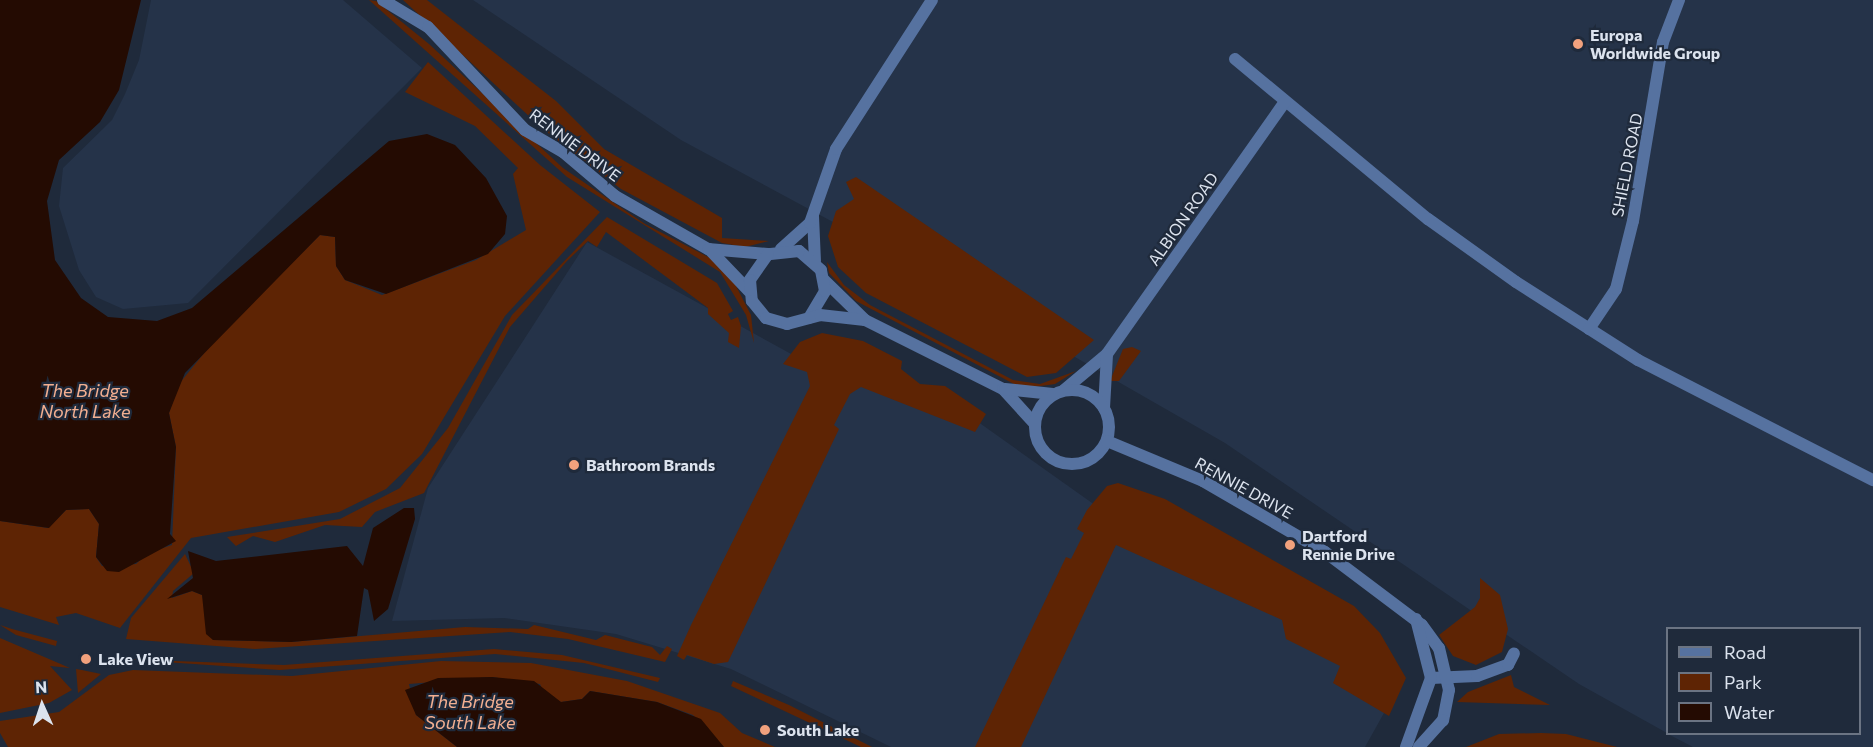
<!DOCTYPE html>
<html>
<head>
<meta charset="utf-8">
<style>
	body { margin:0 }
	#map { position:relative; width:1873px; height:747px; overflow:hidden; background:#1f2a3b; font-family:Commissioner,sans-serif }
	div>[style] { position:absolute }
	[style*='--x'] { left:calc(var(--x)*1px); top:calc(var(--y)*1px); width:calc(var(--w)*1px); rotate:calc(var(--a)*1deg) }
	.built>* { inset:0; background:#253349 }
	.green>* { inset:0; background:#5e2404 }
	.water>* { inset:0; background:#240b02 }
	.minor>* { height:12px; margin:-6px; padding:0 6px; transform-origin:6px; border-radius:6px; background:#5672a0 }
	.tertiary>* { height:12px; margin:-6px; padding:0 6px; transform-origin:6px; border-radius:6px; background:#5672a0 }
	.tertiary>.ring { margin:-6px; padding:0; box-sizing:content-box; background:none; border:12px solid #5672a0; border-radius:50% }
	.dots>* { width:16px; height:16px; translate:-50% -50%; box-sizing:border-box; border:3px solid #1f2a3b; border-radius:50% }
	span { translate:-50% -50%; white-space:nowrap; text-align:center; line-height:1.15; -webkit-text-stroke:4.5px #1f2a3b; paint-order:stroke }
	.poi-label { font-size:16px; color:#dce3ee; font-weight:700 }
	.left { translate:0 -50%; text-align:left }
	.street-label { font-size:16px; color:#dce3ee }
	.water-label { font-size:18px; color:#f2af91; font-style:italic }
	.legend { position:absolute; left:1666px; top:627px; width:195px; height:108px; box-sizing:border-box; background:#1f2a3b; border:2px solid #6b7483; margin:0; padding:8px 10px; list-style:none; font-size:18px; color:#dce3ee }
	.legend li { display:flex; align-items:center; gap:12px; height:30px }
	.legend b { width:30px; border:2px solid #6b7483 }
	.north { position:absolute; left:12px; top:675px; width:60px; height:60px; -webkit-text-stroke:4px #1f2a3b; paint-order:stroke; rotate:357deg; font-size:16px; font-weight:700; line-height:24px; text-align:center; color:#dce3ee }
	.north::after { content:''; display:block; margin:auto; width:21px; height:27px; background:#dce3ee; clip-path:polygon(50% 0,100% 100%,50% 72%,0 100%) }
</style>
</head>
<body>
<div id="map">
	<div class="built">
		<i style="clip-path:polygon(151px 0,343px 0,422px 68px,188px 303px,123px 309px,96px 297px,79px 270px,59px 206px,63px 168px,112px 120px,125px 94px,139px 60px)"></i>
		<i style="clip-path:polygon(473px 0,1873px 0,1873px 747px,1693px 747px,1668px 734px,1860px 734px,1860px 628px,1668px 628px,1667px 733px,1579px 684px,1225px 443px,946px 283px,681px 140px)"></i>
		<i style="clip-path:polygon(587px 242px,804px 361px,943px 397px,1109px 515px,1403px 679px,1365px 747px,891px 747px,731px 669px,616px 634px,504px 618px,392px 621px,428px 488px)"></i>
	</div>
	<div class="green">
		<i style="clip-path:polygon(369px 0,376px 1px,429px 44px,563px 168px,645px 224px,712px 259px,735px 284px,751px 315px,754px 343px,746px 315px,720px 272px,567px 177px)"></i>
		<i style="clip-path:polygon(403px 0,427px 0,556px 101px,604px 149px,722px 218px,722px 238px,769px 241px,745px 247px,722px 243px,621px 189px,543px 129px)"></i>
		<i style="clip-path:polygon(428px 62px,540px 165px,600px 212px,505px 316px,422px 454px,386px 489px,339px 512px,191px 538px,120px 628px,76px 613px,56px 617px,59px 625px,0 607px,0 521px,48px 528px,66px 510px,89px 509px,99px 524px,96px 557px,102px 566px,136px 564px,148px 553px,172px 545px,176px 447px,169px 413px,179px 384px,218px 336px,320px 235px,335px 237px,336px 266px,345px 280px,382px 295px,476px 260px,526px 230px,513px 174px,518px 168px,475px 126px,405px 92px)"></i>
		<i style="clip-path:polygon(856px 177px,1094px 340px,1056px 373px,1027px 377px,866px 293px,838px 267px,828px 236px,836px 211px,854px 199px,846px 182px)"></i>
		<i style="clip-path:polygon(607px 217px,717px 283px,733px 311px,728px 314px,731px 320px,738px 317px,741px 326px,739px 348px,728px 342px,729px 333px,708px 314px,708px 308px,606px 232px,597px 247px,588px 241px,567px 261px,510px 327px,424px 493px,375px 512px,362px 527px,325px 525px,275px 542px,253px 536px,236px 546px,227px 537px,340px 519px,400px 488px,448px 428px,512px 315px)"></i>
		<i style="clip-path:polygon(827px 262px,844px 285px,870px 305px,1013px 380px,1040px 384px,1076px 371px,1055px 384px,1034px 387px,1014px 384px,856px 301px,829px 273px)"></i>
		<i style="clip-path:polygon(822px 333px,863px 341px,902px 361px,901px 369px,920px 384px,945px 386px,986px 414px,975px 432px,861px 387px,850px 394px,834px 425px,839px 429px,728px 662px,714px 664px,687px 655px,684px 660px,677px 656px,691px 625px,810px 386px,807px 372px,783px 364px,800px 342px)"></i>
		<i style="clip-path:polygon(1132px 347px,1141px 351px,1119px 381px,1110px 381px,1123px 349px)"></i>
		<i style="clip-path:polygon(1118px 483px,1165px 499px,1354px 606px,1380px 633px,1406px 678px,1389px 716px,1333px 683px,1340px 666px,1286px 639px,1282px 620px,1116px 545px,1021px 747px,975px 747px,1066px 557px,1071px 559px,1084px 533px,1077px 529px,1087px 510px,1107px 486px)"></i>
		<i style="clip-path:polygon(185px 554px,194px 573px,173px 591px,172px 598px,192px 591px,202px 595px,213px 640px,291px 642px,465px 627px,528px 629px,534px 625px,596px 640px,605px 635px,652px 647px,660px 655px,667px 646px,672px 649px,665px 662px,568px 639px,510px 632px,255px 649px,126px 639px,131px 618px)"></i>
		<i style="clip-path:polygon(1480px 578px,1500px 595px,1508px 629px,1502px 652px,1476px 665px,1453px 656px,1439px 635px,1475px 607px,1480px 598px)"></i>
		<i style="clip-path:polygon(0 625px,12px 629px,57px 641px,56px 646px,16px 635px)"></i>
		<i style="clip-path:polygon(0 638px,70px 668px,50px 666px,72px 690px,49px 703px,0 713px)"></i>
		<i style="clip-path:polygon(494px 649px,562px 655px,660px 678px,658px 682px,584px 663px,495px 654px,280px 670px,121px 659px,284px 665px)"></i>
		<i style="clip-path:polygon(441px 661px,531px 663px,627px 681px,720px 713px,742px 733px,775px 747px,724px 747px,693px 715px,657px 702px,590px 691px,582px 699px,561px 702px,544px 694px,540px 684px,492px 677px,409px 684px,416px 715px,457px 747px,8px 747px,0 733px,0 721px,59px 712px,109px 675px,133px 670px,292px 676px)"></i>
		<i style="clip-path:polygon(76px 669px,82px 670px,101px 674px,78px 693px)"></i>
		<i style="clip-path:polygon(1511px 675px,1514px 687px,1550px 705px,1457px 702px,1468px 692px)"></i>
		<i style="clip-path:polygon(733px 681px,789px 705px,872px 747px,861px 747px,731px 686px)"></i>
		<i style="clip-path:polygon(1541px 733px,1566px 734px,1617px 747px,1466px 747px,1499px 734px)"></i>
	</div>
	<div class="water">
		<i style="clip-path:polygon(0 0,141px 0,119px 90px,100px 122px,59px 160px,47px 201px,55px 260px,81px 298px,108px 317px,157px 321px,192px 308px,389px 141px,427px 134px,455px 145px,486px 178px,507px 216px,505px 234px,488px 254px,386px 294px,345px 280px,336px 266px,335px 237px,320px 235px,185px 373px,169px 413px,176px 447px,170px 534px,176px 541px,119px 572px,107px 571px,96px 557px,99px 524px,89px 509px,66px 510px,49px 528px,0 521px)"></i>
		<i style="clip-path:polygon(404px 508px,414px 508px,415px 519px,388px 609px,374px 621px,368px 590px,364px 588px,357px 636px,291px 642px,213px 640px,206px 634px,202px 595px,192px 591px,167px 599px,193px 578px,188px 551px,216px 561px,347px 546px,363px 566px,373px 528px)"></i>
		<i style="clip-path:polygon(492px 677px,534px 681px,561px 702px,582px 699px,590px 691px,657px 702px,701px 719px,724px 747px,457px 747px,416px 715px,405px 690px,438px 678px)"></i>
	</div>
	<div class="minor">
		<i style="--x:1235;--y:59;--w:251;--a:39.7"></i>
		<i style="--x:1428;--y:219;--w:108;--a:35.6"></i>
		<i style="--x:1516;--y:282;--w:145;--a:32.6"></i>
		<i style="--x:1638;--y:360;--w:264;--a:27.1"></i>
		<i style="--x:813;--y:216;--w:45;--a:87.5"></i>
		<i style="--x:781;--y:249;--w:39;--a:-42"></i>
		<i style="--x:810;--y:223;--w:78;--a:-70.6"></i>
		<i style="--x:836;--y:149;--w:177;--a:-57.2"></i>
		<i style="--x:1589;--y:329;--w:48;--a:-56"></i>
		<i style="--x:1616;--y:289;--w:70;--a:-76"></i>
		<i style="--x:1633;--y:221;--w:181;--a:-80.5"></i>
		<i style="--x:1663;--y:42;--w:45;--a:-69.1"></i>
		<i style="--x:1064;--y:390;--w:56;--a:-39.9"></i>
		<i style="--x:1107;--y:354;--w:309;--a:-54.8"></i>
		<i style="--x:1104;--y:408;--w:54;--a:-86.8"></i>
		<i style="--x:1431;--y:678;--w:46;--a:-2.5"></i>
		<i style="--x:1477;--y:676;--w:33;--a:-20"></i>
		<i style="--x:1508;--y:665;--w:13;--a:-63"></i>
	</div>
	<div class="tertiary">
		<i style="--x:383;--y:0;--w:52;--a:31"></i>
		<i style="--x:428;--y:27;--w:141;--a:46.7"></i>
		<i style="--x:525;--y:130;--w:44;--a:30.1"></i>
		<i style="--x:563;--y:152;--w:68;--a:40.2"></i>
		<i style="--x:615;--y:196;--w:107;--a:29.7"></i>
		<i style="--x:708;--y:249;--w:60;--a:4.8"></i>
		<i style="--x:709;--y:249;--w:58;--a:46.4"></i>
		<i style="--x:824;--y:280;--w:57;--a:44.3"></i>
		<i style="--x:865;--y:320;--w:154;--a:26.6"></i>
		<i style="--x:1003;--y:389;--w:46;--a:47.6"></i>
		<i style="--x:809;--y:318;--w:31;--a:-59"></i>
		<i style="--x:825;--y:291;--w:21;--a:-101"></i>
		<i style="--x:821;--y:270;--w:29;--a:-139"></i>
		<i style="--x:799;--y:251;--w:31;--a:174"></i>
		<i style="--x:768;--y:254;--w:32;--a:125"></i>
		<i style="--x:750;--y:280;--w:21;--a:85"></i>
		<i style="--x:752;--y:301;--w:22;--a:51"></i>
		<i style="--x:766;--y:318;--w:22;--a:16"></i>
		<i style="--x:787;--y:324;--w:34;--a:-15"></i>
		<i style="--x:820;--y:315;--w:45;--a:6.3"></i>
		<i style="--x:1005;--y:389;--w:48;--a:5.9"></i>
		<i class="ring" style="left:1035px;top:390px;width:62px;height:62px"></i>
		<i style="--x:1107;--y:441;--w:104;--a:22.6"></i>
		<i style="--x:1203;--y:481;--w:141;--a:30.2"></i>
		<i style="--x:1325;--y:552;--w:121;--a:37"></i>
		<i style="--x:1422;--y:625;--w:29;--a:54"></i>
		<i style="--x:1439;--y:648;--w:43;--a:76.6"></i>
		<i style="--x:1449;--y:690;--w:31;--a:101"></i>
		<i style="--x:1443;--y:720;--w:36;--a:132"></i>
		<i style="--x:1406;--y:747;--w:73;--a:-70.1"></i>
		<i style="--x:1431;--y:678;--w:61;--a:-104.3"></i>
	</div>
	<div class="dots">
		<i style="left:1578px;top:44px;background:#f1a17d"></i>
		<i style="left:574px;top:465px;background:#f1a17d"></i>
		<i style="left:1290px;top:545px;background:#f1a17d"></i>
		<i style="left:86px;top:659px;background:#f1a17d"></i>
		<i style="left:765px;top:730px;background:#f1a17d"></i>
	</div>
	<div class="poi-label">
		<span class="left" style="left:1590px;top:44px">Europa<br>Worldwide Group</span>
		<span class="left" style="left:586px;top:465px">Bathroom Brands</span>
		<span class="left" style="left:1302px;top:545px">Dartford<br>Rennie Drive</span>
		<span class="left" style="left:98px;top:659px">Lake View</span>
		<span class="left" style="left:777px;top:730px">South Lake</span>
	</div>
	<div class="street-label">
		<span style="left:575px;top:145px;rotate:37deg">RENNIE DRIVE</span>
		<span style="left:1627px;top:165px;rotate:-79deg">SHIELD ROAD</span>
		<span style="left:1183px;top:219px;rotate:-55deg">ALBION ROAD</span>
		<span style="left:1244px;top:488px;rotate:29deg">RENNIE DRIVE</span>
	</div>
	<div class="water-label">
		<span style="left:85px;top:401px">The Bridge<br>North Lake</span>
		<span style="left:470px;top:712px">The Bridge<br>South Lake</span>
	</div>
	<ul class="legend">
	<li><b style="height:8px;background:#5672a0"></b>Road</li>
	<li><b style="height:16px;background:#5e2404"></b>Park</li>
	<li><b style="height:16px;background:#240b02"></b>Water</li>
	</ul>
	<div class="north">N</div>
</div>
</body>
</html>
